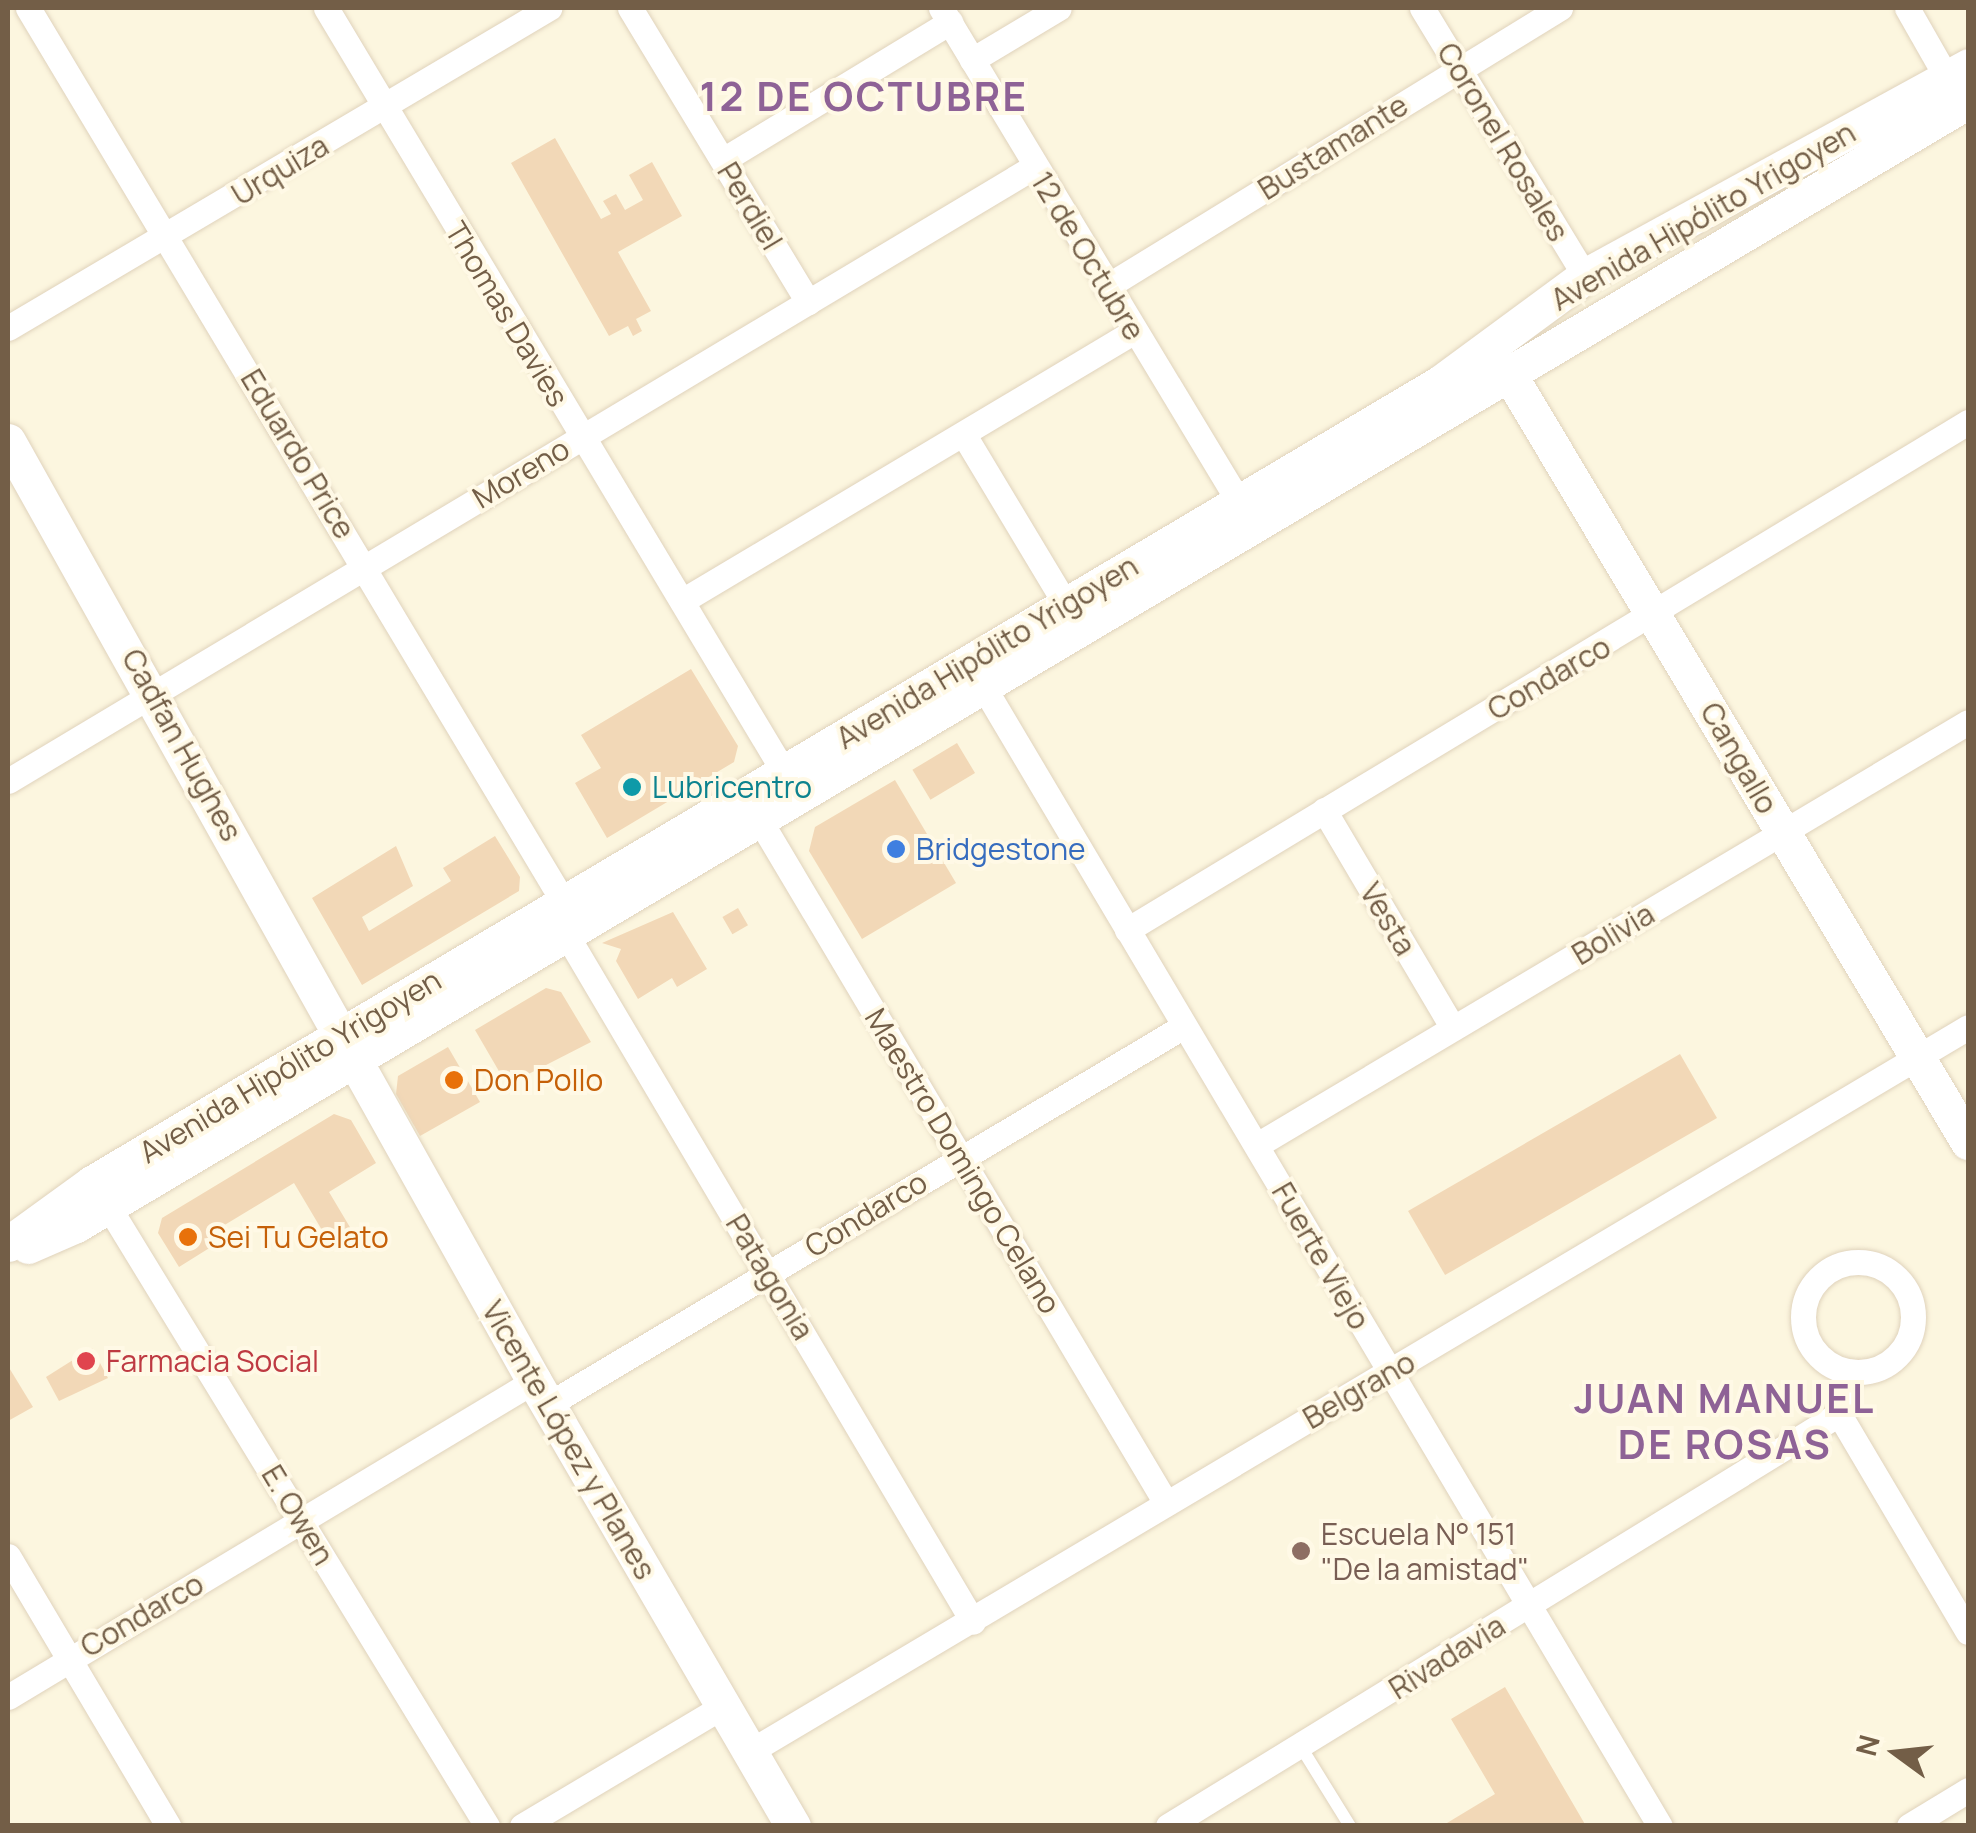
<!DOCTYPE html>
<html>
<head>
<meta charset="utf-8">
<style>
	body { margin:0 }
	#map { position:relative; width:1976px; height:1833px; overflow:hidden; background:#fcf6df; font-family:Manrope,sans-serif }
	div>[style] { position:absolute }
	[style*='--x'] { left:calc(var(--x)*1px); top:calc(var(--y)*1px); width:calc(var(--w)*1px); rotate:calc(var(--a)*1deg) }
	.building>* { inset:0; background:#f2d8b7; transform-origin:0 0 }
	.roads { filter:drop-shadow(0 0 2px #e0d3bc) drop-shadow(0 0 2px #e0d3bc) }
	.lane>* { height:12px; margin:-6px; padding:0 6px; transform-origin:6px; border-radius:6px; background:#fff }
	.street>* { height:25px; margin:-12.5px; padding:0 12.5px; transform-origin:12.5px; border-radius:12.5px; background:#fff }
	.street>.ring { margin:-12.5px; padding:0; box-sizing:content-box; background:none; border:25px solid #fff; border-radius:50% }
	.secondary>* { height:35px; margin:-17.5px; padding:0 17.5px; transform-origin:17.5px; border-radius:17.5px; background:#fff }
	.dots>* { width:28px; height:28px; translate:-50% -50%; box-sizing:border-box; border:5px solid #fff9e6; border-radius:50% }
	span { translate:-50% -50%; white-space:nowrap; text-align:center; line-height:1.15; -webkit-text-stroke:8px #fff9e6; paint-order:stroke }
	.street-label { font-size:30px; color:#735e47 }
	.culture-label { font-size:30px; color:#0d838f }
	.left { translate:0 -50%; text-align:left }
	.shop-label { font-size:30px; color:#366cbe }
	.food-label { font-size:30px; color:#c56008 }
	.health-label { font-size:30px; color:#be3a42 }
	.education-label { font-size:30px; color:#785e54 }
	.district-label { font-size:40px; color:#8e6296; font-weight:700; letter-spacing:2.5px }
	.frame { position:absolute; inset:0; border:10px solid #735e47; pointer-events:none }
	.north { position:absolute; left:1846px; top:1703px; width:100px; height:100px; -webkit-text-stroke:8px #fff9e6; paint-order:stroke; rotate:285deg; font-size:28px; font-weight:700; line-height:40px; text-align:center; color:#735e47 }
	.north::after { content:''; display:block; margin:auto; width:35px; height:45px; background:#735e47; clip-path:polygon(50% 0,100% 100%,50% 72%,0 100%) }
</style>
</head>
<body>
<div id="map">
	<div class="building">
		<i style="clip-path:polygon(555px 138px,601px 219px,611px 214px,603px 201px,616px 194px,625px 210px,643px 200px,629px 175px,652px 162px,682px 216px,618px 252px,651px 311px,636px 319px,642px 331px,633px 336px,628px 326px,609px 336px,511px 163px)"></i>
		<i style="clip-path:polygon(691px 669px,738px 746px,734px 762px,607px 838px,575px 783px,601px 768px,581px 735px)"></i>
		<i style="left:957px;top:743px;width:35px;height:52px;rotate:59deg"></i>
		<i style="clip-path:polygon(895px 780px,956px 883px,862px 939px,809px 851px,815px 827px)"></i>
		<i style="clip-path:polygon(495px 836px,520px 877px,519px 891px,362px 985px,312px 898px,396px 846px,413px 886px,362px 917px,369px 931px,451px 881px,443px 868px)"></i>
		<i style="left:738px;top:908px;width:20px;height:18px;rotate:60deg"></i>
		<i style="clip-path:polygon(673px 912px,707px 969px,677px 987px,672px 978px,638px 999px,616px 961px,621px 949px,602px 943px)"></i>
		<i style="clip-path:polygon(546px 988px,561px 992px,591px 1042px,507px 1085px,475px 1030px)"></i>
		<i style="clip-path:polygon(448px 1047px,480px 1102px,420px 1136px,396px 1094px,398px 1076px)"></i>
		<i style="left:1680px;top:1054px;width:74px;height:314px;rotate:60deg"></i>
		<i style="clip-path:polygon(334px 1114px,351px 1120px,376px 1163px,329px 1192px,354px 1234px,332px 1247px,294px 1183px,213px 1232px,219px 1242px,179px 1267px,158px 1233px,162px 1218px)"></i>
		<i style="clip-path:polygon(92px 1348px,108px 1378px,59px 1401px,46px 1377px)"></i>
		<i style="clip-path:polygon(8px 1366px,33px 1407px,8px 1421px)"></i>
		<i style="clip-path:polygon(1505px 1687px,1586px 1826px,1442px 1826px,1495px 1794px,1451px 1719px)"></i>
	</div>
	<div class="roads">
		<div class="lane">
			<i style="--x:1301;--y:1747;--w:93;--a:58.2"></i>
		</div>
		<div class="street">
			<i style="--x:28;--y:8;--w:1043;--a:59.08"></i>
			<i style="--x:326;--y:8;--w:891;--a:59.06"></i>
			<i style="--x:630;--y:8;--w:344;--a:58.8"></i>
			<i style="--x:941;--y:8;--w:577;--a:58.9"></i>
			<i style="--x:1422;--y:8;--w:314;--a:58.7"></i>
			<i style="--x:1907;--y:8;--w:81;--a:60.3"></i>
			<i style="--x:972;--y:60;--w:101;--a:-30.9"></i>
			<i style="--x:723;--y:160;--w:266;--a:-31.3"></i>
			<i style="--x:1106;--y:287;--w:533;--a:-31.57"></i>
			<i style="--x:8;--y:328;--w:629;--a:-30.6"></i>
			<i style="--x:964;--y:435;--w:198;--a:59"></i>
			<i style="--x:682;--y:601;--w:525;--a:-30.81"></i>
			<i style="--x:983;--y:686;--w:1326;--a:59.3"></i>
			<i style="--x:8;--y:781;--w:1197;--a:-30.91"></i>
			<i style="--x:1324;--y:810;--w:253;--a:59.4"></i>
			<i style="--x:759;--y:819;--w:796;--a:59.25"></i>
			<i style="--x:1127;--y:930;--w:983;--a:-31.13"></i>
			<i style="--x:566;--y:934;--w:799;--a:59.39"></i>
			<i style="--x:1257;--y:1145;--w:827;--a:-30.75"></i>
			<i style="--x:108;--y:1206;--w:727;--a:58.56"></i>
			<i class="ring" style="left:1803px;top:1262px;width:85px;height:85px"></i>
			<i style="--x:549;--y:1404;--w:739;--a:-30.76"></i>
			<i style="--x:1839;--y:1414;--w:253;--a:59.4"></i>
			<i style="--x:8;--y:1556;--w:314;--a:59.3"></i>
			<i style="--x:8;--y:1697;--w:614;--a:-31"></i>
			<i style="--x:749;--y:1752;--w:1418;--a:-30.74"></i>
			<i style="--x:522;--y:1826;--w:233;--a:-30.8"></i>
			<i style="--x:1168;--y:1826;--w:787;--a:-31.55"></i>
			<i style="--x:1839;--y:1414;--w:44;--a:-74.1"></i>
			<i style="--x:1909;--y:1826;--w:69;--a:-31.4"></i>
		</div>
		<div class="secondary">
			<i style="--x:1509;--y:374;--w:895;--a:59.14"></i>
			<i style="--x:8;--y:441;--w:1077;--a:60.77"></i>
			<i style="--x:534;--y:1381;--w:515;--a:59.8"></i>
			<i style="--x:8;--y:1244;--w:104;--a:-36"></i>
			<i style="--x:92;--y:1183;--w:1568;--a:-30.69"></i>
			<i style="--x:1440;--y:383;--w:180;--a:-36.4"></i>
			<i style="--x:1585;--y:276;--w:437;--a:-28.7"></i>
			<i style="--x:28;--y:1246;--w:52;--a:-23.6"></i>
			<i style="--x:76;--y:1225;--w:2201;--a:-30.71"></i>
		</div>
	</div>
	<div class="dots">
		<i style="left:632px;top:787px;background:#0f9aa8"></i>
		<i style="left:896px;top:849px;background:#3f7fe0"></i>
		<i style="left:454px;top:1080px;background:#e8710a"></i>
		<i style="left:188px;top:1237px;background:#e8710a"></i>
		<i style="left:86px;top:1361px;background:#e0444e"></i>
		<i style="left:1301px;top:1551px;background:#8d6e63"></i>
	</div>
	<div class="street-label">
		<span style="left:1503px;top:142px;rotate:59deg">Coronel Rosales</span>
		<span style="left:1333px;top:147px;rotate:-32deg">Bustamante</span>
		<span style="left:280px;top:170px;rotate:-31deg">Urquiza</span>
		<span style="left:750px;top:206px;rotate:59deg">Perdiel</span>
		<span style="left:1703px;top:216px;rotate:-30deg">Avenida Hipólito Yrigoyen</span>
		<span style="left:1088px;top:256px;rotate:59deg">12 de Octubre</span>
		<span style="left:507px;top:314px;rotate:59deg">Thomas Davies</span>
		<span style="left:298px;top:454px;rotate:59deg">Eduardo Price</span>
		<span style="left:521px;top:473px;rotate:-31deg">Moreno</span>
		<span style="left:987px;top:652px;rotate:-31deg">Avenida Hipólito Yrigoyen</span>
		<span style="left:1549px;top:678px;rotate:-30deg">Condarco</span>
		<span style="left:182px;top:745px;rotate:61deg">Cadfan Hughes</span>
		<span style="left:1739px;top:758px;rotate:60deg">Cangallo</span>
		<span style="left:1388px;top:919px;rotate:59deg">Vesta</span>
		<span style="left:1613px;top:934px;rotate:-31deg">Bolivia</span>
		<span style="left:290px;top:1066px;rotate:-31deg">Avenida Hipólito Yrigoyen</span>
		<span style="left:963px;top:1161px;rotate:59deg">Maestro Domingo Celano</span>
		<span style="left:866px;top:1214px;rotate:-31deg">Condarco</span>
		<span style="left:1321px;top:1256px;rotate:60deg">Fuerte Viejo</span>
		<span style="left:770px;top:1277px;rotate:59deg">Patagonia</span>
		<span style="left:1359px;top:1390px;rotate:-30deg">Belgrano</span>
		<span style="left:569px;top:1440px;rotate:60deg">Vicente López y Planes</span>
		<span style="left:298px;top:1515px;rotate:59deg">E. Owen</span>
		<span style="left:142px;top:1615px;rotate:-30deg">Condarco</span>
		<span style="left:1447px;top:1657px;rotate:-32deg">Rivadavia</span>
	</div>
	<div class="culture-label">
		<span class="left" style="left:652px;top:787px">Lubricentro</span>
	</div>
	<div class="shop-label">
		<span class="left" style="left:916px;top:849px">Bridgestone</span>
	</div>
	<div class="food-label">
		<span class="left" style="left:474px;top:1080px">Don Pollo</span>
		<span class="left" style="left:208px;top:1237px">Sei Tu Gelato</span>
	</div>
	<div class="health-label">
		<span class="left" style="left:106px;top:1361px">Farmacia Social</span>
	</div>
	<div class="education-label">
		<span class="left" style="left:1321px;top:1551px">Escuela N° 151<br>"De la amistad"</span>
	</div>
	<div class="district-label">
		<span style="left:864px;top:96px">12 DE OCTUBRE</span>
		<span style="left:1725px;top:1421px">JUAN MANUEL<br>DE ROSAS</span>
	</div>
	<div class="frame"></div>
	<div class="north">N</div>
</div>
</body>
</html>
